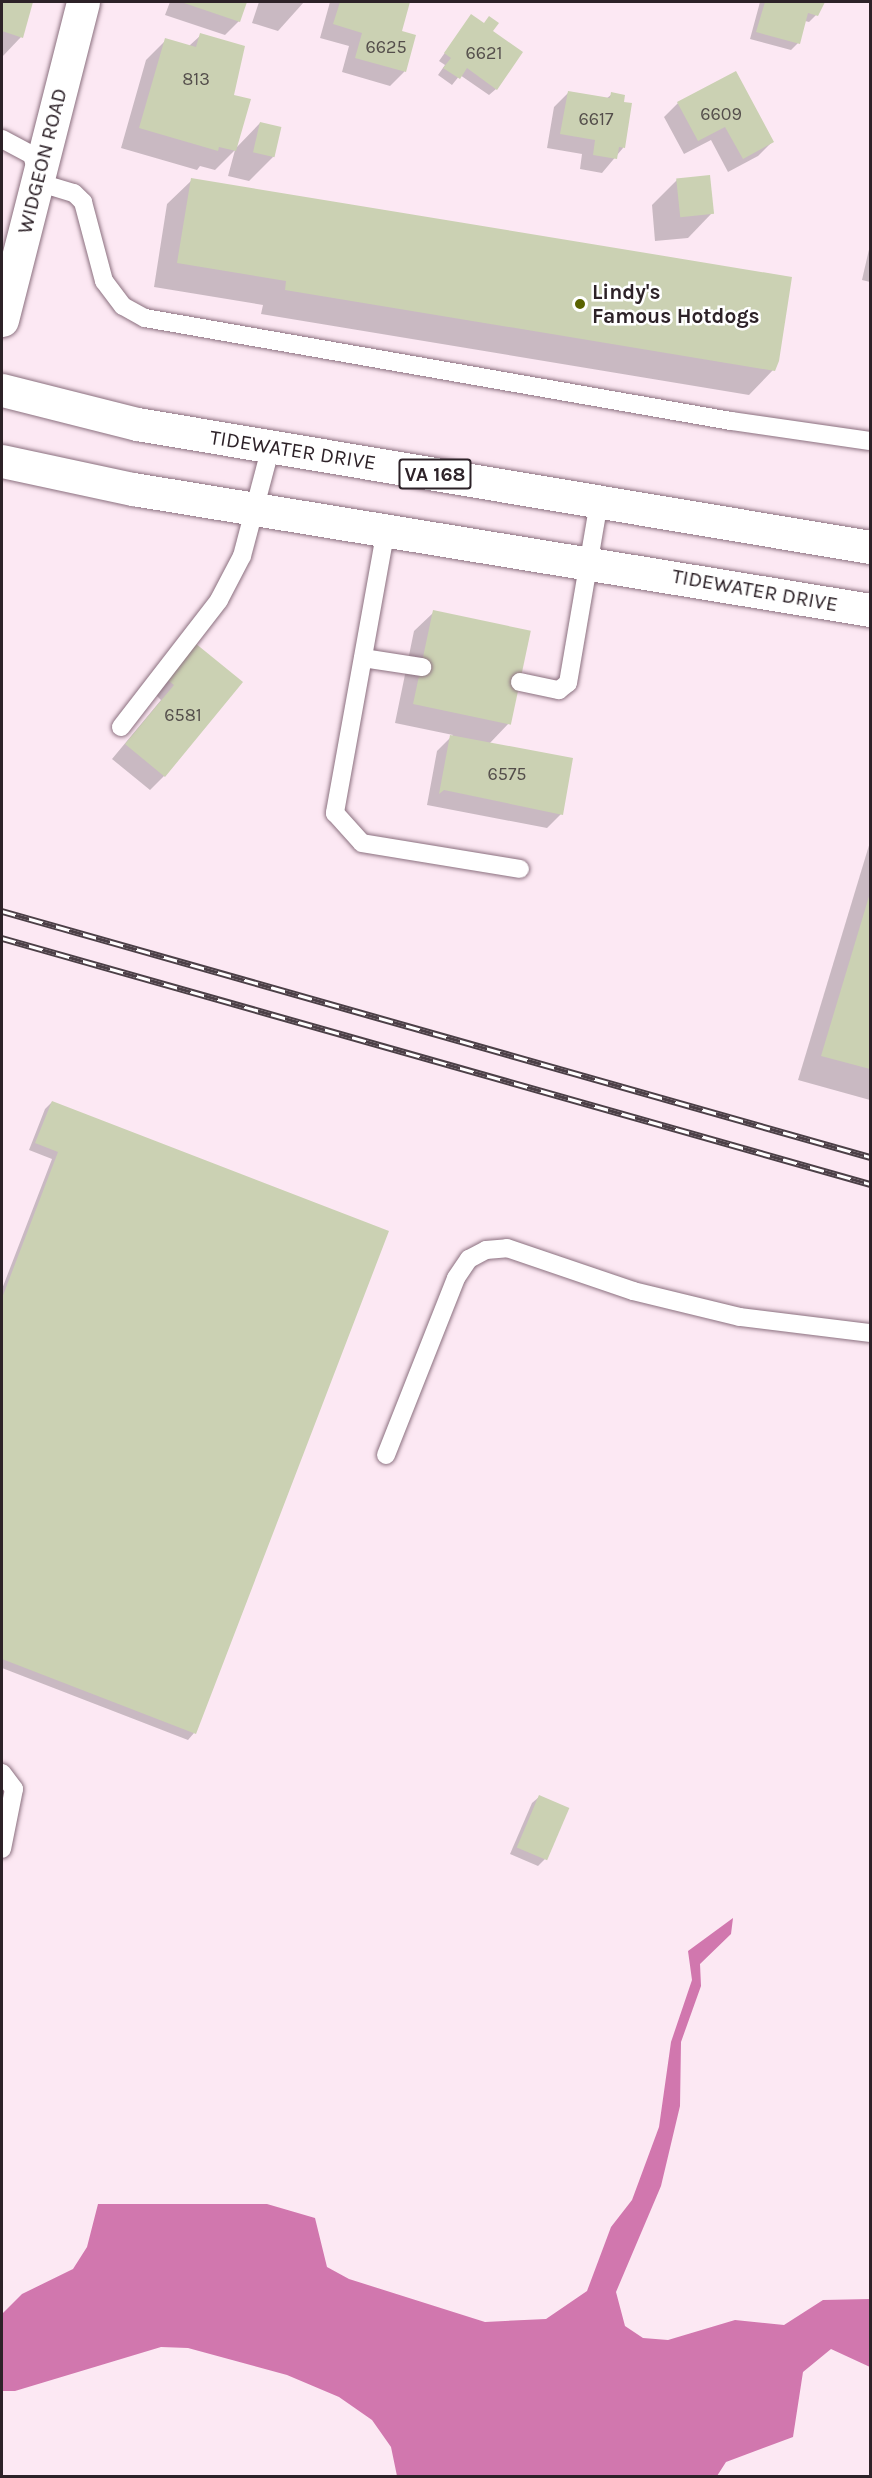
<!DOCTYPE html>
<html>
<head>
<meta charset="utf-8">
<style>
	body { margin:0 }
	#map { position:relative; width:872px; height:2478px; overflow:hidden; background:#fce8f3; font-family:Karla,sans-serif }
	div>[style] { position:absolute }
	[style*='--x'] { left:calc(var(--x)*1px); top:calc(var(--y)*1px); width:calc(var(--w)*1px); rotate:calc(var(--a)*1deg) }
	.water>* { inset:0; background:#d177ae }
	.shadow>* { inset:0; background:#0003 }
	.building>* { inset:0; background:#cbd1b3; transform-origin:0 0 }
	.roads { filter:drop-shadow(0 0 2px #8b707f) drop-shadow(0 0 2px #8b707f) }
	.lane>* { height:18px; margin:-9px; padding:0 9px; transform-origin:9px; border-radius:9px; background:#fff }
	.secondary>* { height:33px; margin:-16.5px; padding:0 16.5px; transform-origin:16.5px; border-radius:16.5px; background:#fff }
	.highway>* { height:33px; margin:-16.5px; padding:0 16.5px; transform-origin:16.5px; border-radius:16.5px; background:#fff }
	.rail>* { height:7px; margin-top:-3.5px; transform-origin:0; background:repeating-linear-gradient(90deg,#fff 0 14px,#4c4047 0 28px); box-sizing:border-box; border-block:2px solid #4c4047 }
	.dots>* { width:16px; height:16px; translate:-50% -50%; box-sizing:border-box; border:3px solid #fff; border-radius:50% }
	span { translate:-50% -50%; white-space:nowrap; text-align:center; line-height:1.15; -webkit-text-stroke:5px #fff; paint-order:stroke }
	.number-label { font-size:18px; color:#544e4b }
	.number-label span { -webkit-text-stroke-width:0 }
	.shield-label span { padding:2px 4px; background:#fff; border:2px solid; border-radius:4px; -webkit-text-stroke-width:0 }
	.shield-label { font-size:20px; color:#2d2228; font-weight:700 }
	.street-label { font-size:21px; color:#2d2228 }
	.poi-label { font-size:21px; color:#2d2228; font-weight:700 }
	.left { translate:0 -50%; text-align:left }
	.frame { position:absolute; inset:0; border:3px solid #2d2228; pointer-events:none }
</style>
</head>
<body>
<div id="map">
	<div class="water">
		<i style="clip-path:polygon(733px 1918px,731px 1934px,700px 1964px,701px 1986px,681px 2042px,680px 2106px,661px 2186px,616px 2292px,625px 2326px,643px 2338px,668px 2340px,735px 2320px,784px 2325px,823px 2300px,870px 2299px,870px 2367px,831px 2349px,803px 2372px,793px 2437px,726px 2462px,717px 2476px,397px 2476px,391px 2447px,372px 2420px,339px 2397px,287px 2375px,188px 2348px,161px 2347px,15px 2391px,2px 2391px,2px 2314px,22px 2294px,73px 2269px,87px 2247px,98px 2204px,267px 2204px,315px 2218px,327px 2267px,349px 2279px,485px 2322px,546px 2319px,587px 2291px,611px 2227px,632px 2200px,659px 2127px,671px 2042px,692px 1980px,688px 1951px)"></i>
	</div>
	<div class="shadow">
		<i style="clip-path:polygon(2px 2px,31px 2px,21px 37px,2px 57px)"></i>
		<i style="clip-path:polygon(170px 2px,246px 2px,239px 21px,225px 35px,165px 15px)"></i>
		<i style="clip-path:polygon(259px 2px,304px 2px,278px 31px,252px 23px)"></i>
		<i style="clip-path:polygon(330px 2px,409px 2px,400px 32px,414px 36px,404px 72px,390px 86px,342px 72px,349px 46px,320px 38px)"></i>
		<i style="clip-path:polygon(760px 2px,822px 2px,816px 15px,809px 22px,805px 21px,798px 43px,791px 50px,750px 39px)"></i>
		<i style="clip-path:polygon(471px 16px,491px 31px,496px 89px,489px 95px,460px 75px,452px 85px,438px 75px,445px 65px,439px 61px)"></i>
		<i style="clip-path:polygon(201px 35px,233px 96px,236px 148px,260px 123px,273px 157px,249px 181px,228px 176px,235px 150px,215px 170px,200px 166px,197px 170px,121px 148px,146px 60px,166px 40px,189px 46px)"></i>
		<i style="clip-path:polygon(568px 93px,606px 99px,612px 94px,623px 148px,602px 173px,580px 169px,582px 154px,547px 148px,554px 107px)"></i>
		<i style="clip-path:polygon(678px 103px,772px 142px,758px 156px,728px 172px,711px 140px,684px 154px,664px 117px)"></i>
		<i style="clip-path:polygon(192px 180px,773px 370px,749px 395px,261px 314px,263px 305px,154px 287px,167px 204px)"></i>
		<i style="clip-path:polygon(677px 180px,712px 213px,688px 238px,655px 241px,652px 205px)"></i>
		<i style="clip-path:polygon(870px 245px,870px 282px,862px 280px)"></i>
		<i style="clip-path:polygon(434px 612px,510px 722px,489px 744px,561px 814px,547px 828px,427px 805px,437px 751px,453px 735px,395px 723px,414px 631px)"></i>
		<i style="clip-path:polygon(195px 645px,164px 776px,150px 790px,112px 759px,161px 700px,154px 693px)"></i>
		<i style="clip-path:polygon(870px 842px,870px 1100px,798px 1080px)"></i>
		<i style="clip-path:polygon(52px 1102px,194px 1733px,188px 1740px,2px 1668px,2px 1289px,52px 1159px,29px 1150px,45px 1109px)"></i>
		<i style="clip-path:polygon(539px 1797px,545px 1859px,538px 1866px,510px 1854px,532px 1803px)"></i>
	</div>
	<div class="building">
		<i style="clip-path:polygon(2px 2px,33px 2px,23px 38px,2px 31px)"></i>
		<i style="clip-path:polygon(181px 2px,247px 2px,240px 22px)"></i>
		<i style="clip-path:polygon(340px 2px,410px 2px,402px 31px,416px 35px,406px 72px,355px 58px,362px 33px,333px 24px)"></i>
		<i style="clip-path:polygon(765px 2px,825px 2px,818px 16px,808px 13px,800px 44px,756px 32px)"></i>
		<i style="clip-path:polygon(471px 14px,484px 23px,489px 16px,499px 23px,493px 31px,523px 52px,497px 90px,467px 68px,460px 79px,443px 68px,451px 58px,444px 53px)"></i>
		<i style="clip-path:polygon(200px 33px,245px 46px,234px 95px,251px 99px,236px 151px,219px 147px,218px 151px,139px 128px,165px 38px,196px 47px)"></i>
		<i style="clip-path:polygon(736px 71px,774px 142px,743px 159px,725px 127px,698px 141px,677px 102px)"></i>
		<i style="clip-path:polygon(568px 91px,610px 98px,611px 92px,625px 95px,624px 102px,632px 103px,625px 148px,619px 147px,617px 159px,593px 155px,595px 140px,560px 134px)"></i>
		<i style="left:260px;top:122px;width:22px;height:31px;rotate:13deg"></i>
		<i style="left:710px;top:175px;width:39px;height:34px;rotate:84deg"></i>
		<i style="clip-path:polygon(191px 178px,792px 277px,779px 361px,775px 371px,285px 290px,286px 281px,177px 263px)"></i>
		<i style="left:433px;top:610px;width:100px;height:96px;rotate:12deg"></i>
		<i style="clip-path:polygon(195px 643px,243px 682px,165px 777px,125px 744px,174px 685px,166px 679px)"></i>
		<i style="clip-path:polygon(450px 735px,573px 758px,563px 815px,444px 790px,439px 794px)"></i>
		<i style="clip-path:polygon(870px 893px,870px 1069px,821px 1056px)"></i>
		<i style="clip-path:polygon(52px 1101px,389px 1231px,196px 1734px,2px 1659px,2px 1298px,58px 1152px,35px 1143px)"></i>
		<i style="left:539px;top:1795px;width:33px;height:57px;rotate:23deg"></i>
	</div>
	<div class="roads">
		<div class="lane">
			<i style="--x:2;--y:139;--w:34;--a:28"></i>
			<i style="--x:32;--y:155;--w:22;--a:74"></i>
			<i style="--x:38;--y:176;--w:13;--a:45"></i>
			<i style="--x:47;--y:185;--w:28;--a:17"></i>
			<i style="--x:74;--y:193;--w:13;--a:45"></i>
			<i style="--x:83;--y:202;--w:82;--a:75.1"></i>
			<i style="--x:104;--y:281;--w:31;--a:53"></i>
			<i style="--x:123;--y:306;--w:25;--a:29"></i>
			<i style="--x:145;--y:318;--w:595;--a:9.97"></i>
			<i style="--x:731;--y:421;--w:140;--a:8.2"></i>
			<i style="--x:386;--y:529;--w:289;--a:100.2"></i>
			<i style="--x:335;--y:813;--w:40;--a:48"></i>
			<i style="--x:362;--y:843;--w:160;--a:9.3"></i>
			<i style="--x:363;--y:658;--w:60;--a:8.7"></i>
			<i style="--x:520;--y:682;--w:40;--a:12"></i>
			<i style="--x:559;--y:690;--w:11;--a:-38"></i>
			<i style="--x:568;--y:683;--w:185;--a:-80.3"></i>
			<i style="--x:121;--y:727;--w:160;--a:-52.3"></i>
			<i style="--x:219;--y:600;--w:50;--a:-62.4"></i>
			<i style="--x:242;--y:556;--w:114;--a:-75.2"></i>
			<i style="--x:386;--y:1455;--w:190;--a:-68.4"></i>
			<i style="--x:456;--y:1278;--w:23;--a:-56"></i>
			<i style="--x:469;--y:1259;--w:19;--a:-28"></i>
			<i style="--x:486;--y:1250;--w:21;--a:-5"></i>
			<i style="--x:507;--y:1248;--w:133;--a:18.8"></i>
			<i style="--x:633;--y:1291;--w:110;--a:13.7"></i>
			<i style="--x:740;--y:1317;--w:131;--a:7"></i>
			<i style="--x:2;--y:1773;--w:20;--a:53"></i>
			<i style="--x:14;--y:1789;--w:61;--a:101.3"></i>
		</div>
		<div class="secondary">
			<i style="--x:2;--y:320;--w:328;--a:-75.7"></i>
		</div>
		<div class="highway">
			<i style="--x:2;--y:390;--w:139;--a:14.1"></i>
			<i style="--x:137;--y:424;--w:743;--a:9.53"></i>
			<i style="--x:2;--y:461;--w:134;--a:12.1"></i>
			<i style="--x:133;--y:489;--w:747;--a:9.32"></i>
		</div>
	</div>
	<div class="rail">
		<i style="--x:2;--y:911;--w:902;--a:15.82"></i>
		<i style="--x:2;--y:938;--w:902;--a:15.82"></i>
	</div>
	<div class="dots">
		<i style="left:580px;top:304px;background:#5a6301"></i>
	</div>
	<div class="number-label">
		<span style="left:386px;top:47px">6625</span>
		<span style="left:484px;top:53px">6621</span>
		<span style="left:196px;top:79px">813</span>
		<span style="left:721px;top:114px">6609</span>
		<span style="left:596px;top:119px">6617</span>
		<span style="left:183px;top:715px">6581</span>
		<span style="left:507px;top:774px">6575</span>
	</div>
	<div class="shield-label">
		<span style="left:435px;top:474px">VA 168</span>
	</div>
	<div class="street-label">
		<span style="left:42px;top:161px;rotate:-76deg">WIDGEON ROAD</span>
		<span style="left:293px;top:450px;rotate:9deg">TIDEWATER DRIVE</span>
		<span style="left:755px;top:590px;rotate:10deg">TIDEWATER DRIVE</span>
	</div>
	<div class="poi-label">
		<span class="left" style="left:592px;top:304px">Lindy's<br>Famous Hotdogs</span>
	</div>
	<div class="frame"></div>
</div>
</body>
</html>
